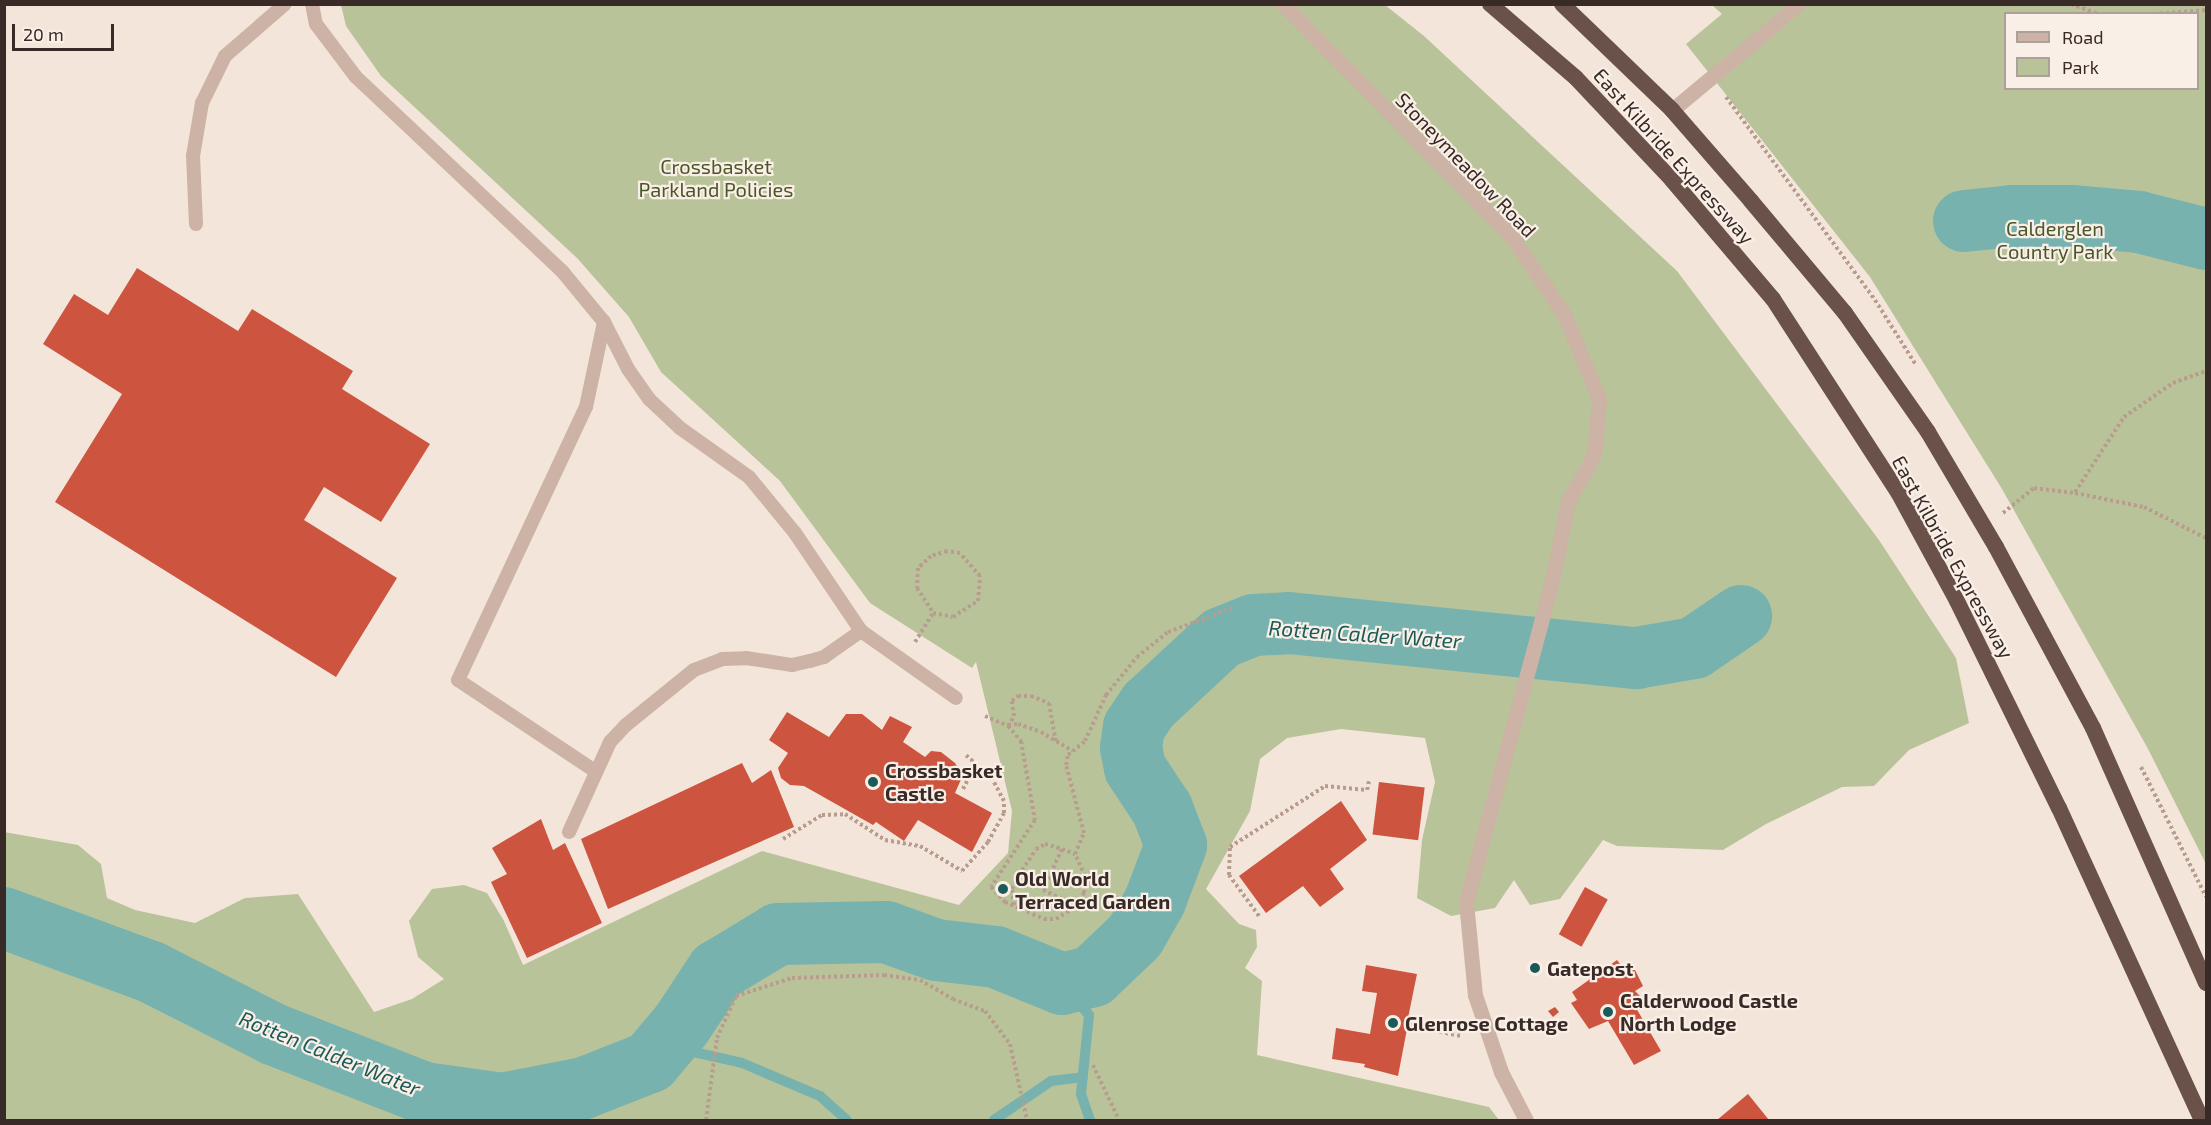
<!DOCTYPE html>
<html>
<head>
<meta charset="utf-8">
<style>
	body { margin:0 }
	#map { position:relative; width:2211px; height:1125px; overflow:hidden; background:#f3e5da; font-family:"Exo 2",sans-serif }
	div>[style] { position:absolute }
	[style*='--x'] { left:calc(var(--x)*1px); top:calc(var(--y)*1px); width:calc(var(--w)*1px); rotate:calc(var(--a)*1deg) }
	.green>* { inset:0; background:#b9c399 }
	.stream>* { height:10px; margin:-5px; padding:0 5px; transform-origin:5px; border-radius:5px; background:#77b2af }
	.river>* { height:62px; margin:-31px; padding:0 31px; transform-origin:31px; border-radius:31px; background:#77b2af }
	.building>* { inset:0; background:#cd543e; transform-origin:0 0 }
	.path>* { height:4px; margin-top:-2px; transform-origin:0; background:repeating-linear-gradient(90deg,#b89d8f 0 3px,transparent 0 6px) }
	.service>* { height:14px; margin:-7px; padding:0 7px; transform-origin:7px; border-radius:7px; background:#ccb3a5 }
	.minor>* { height:15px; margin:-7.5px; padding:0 7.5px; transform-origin:7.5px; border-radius:7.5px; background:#ccb3a5 }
	.trunk>* { height:16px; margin:-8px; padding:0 8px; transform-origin:8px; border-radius:8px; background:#6a514a }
	.dots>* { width:16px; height:16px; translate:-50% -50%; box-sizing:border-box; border:3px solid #faefe6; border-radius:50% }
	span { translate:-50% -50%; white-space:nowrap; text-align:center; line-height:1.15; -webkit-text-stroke:4.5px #faefe6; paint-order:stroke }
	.street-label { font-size:20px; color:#372a27 }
	.park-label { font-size:20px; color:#4a5729 }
	.poi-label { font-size:20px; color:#372a27; font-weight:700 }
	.left { translate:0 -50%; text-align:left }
	.water-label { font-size:21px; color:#1a5b59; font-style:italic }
	.frame { position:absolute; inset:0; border:6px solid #372a27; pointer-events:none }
	.legend { position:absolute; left:2004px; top:12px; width:195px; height:78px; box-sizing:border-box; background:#faefe6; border:2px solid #aca09a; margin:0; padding:8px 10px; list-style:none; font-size:18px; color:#372a27 }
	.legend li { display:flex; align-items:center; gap:12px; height:30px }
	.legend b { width:30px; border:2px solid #aca09a }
	.scale { position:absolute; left:12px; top:24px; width:102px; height:27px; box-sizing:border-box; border:3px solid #372a27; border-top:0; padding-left:8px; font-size:18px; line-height:21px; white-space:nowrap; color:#372a27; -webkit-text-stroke:4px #faefe6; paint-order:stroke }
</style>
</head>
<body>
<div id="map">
	<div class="green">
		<i style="clip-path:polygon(341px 5px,1385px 5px,1424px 36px,1677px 271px,1879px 540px,1956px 658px,1969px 723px,1909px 750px,1874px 786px,1842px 787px,1766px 824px,1723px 850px,1617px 846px,1603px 840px,1560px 899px,1530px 905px,1514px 880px,1495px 908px,1451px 916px,1417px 898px,1422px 840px,1435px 782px,1425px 738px,1341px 729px,1287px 738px,1260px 759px,1250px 811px,1206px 889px,1239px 924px,1256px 930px,1257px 947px,1245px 968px,1262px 981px,1257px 1055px,1489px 1107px,1499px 1120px,5px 1120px,4px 832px,78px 845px,101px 864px,107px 898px,135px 910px,195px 923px,245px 898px,298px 894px,374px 1012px,412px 999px,444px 979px,418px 957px,409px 921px,432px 889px,464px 885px,487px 893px,504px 921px,523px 965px,762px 851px,959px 905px,1008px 853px,1012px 811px,976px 662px,972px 668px,870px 603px,780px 481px,661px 372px,629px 317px,577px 258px,381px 76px,346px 26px)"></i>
		<i style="clip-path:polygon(evenodd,1712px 5px,2206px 5px,2206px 864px,2147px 747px,2002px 489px,1870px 277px,1686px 44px,1722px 14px,1712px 5px,2006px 14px,2198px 14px,2198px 88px,2006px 88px,2006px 14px)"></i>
	</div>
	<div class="stream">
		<i style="--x:1062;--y:984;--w:41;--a:48.9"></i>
		<i style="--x:1089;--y:1015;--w:79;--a:95.8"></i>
		<i style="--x:1081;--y:1094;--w:28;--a:71"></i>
		<i style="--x:670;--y:1039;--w:31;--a:27"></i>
		<i style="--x:698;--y:1053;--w:45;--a:12.8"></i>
		<i style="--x:742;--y:1063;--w:85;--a:22.9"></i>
		<i style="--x:820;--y:1096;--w:36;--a:42"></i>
		<i style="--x:994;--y:1120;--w:69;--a:-34.4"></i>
		<i style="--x:1051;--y:1081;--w:32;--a:-7"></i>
	</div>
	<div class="river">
		<i style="--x:1964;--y:221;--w:49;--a:-5.8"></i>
		<i style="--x:2013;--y:216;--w:58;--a:0"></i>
		<i style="--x:2071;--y:216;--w:68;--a:5"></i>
		<i style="--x:2139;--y:222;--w:69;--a:14.2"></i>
		<i style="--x:4;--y:918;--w:157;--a:20.2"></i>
		<i style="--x:151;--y:972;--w:137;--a:26.9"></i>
		<i style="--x:273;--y:1034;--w:162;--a:21.3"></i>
		<i style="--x:424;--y:1093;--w:79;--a:8"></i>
		<i style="--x:502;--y:1104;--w:84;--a:-11"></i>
		<i style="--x:584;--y:1088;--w:71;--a:-21.5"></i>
		<i style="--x:650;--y:1062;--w:50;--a:-49.9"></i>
		<i style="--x:682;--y:1024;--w:64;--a:-56.6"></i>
		<i style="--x:717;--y:971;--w:71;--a:-31.2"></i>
		<i style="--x:778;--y:934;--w:108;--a:-1.1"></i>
		<i style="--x:886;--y:932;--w:53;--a:19.8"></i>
		<i style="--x:936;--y:950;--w:60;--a:6.7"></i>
		<i style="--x:996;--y:957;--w:71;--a:22.2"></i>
		<i style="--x:1062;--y:984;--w:32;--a:-14"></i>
		<i style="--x:1093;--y:976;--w:58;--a:-43.6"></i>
		<i style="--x:1135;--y:936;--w:40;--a:-60.3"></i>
		<i style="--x:1155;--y:901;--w:60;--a:-69.4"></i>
		<i style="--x:1176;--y:845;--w:39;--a:-111"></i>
		<i style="--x:1162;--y:809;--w:49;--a:-123.4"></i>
		<i style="--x:1135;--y:768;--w:20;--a:-101"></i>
		<i style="--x:1131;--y:748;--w:21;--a:-82"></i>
		<i style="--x:1134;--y:727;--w:27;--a:-56"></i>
		<i style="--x:1149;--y:705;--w:98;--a:-42.9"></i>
		<i style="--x:1221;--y:638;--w:35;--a:-22"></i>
		<i style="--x:1254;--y:625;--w:35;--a:-3"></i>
		<i style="--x:1289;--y:623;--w:349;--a:5.8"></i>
		<i style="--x:1636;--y:658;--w:59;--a:-9.8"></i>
		<i style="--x:1694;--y:648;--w:57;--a:-34.2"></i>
	</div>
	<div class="building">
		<i style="clip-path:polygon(137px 268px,238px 331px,252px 309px,353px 371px,342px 389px,430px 444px,381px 522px,324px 487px,304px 520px,397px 578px,336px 677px,55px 502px,122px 394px,43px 344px,74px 294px,108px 315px)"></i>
		<i style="clip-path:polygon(787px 712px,829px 737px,846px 714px,862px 714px,882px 730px,890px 716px,912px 727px,903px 742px,925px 757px,931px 751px,941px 752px,955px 763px,963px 775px,955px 793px,992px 813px,972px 852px,918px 820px,904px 841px,876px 822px,873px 825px,804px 786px,790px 785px,781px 778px,778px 768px,788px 753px,769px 740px)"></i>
		<i style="clip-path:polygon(742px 763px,752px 783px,771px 770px,794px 827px,608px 909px,581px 839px)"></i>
		<i style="left:1379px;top:782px;width:46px;height:53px;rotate:7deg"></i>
		<i style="clip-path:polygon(1341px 801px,1367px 840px,1330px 869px,1344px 889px,1320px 907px,1303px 886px,1266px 913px,1239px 876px)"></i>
		<i style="clip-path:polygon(541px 819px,553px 850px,565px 843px,602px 923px,527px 958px,491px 882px,507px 874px,492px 848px)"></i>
		<i style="left:1585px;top:887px;width:26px;height:54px;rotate:29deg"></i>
		<i style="clip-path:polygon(1617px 960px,1624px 969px,1632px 964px,1643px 986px,1635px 991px,1640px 996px,1632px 1001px,1661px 1051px,1634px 1065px,1608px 1021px,1589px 1029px,1571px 1003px,1577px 1000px,1572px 992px)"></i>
		<i style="clip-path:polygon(1538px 963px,1540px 971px,1532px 973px,1530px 966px)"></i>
		<i style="clip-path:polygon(1366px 965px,1417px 974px,1408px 1018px,1414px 1018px,1412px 1029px,1407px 1029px,1398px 1076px,1364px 1067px,1365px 1064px,1332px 1059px,1336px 1028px,1370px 1034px,1377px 993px,1362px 991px)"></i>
		<i style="clip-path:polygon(1555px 1007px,1559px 1012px,1553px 1017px,1548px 1011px)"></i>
		<i style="clip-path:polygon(1748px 1094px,1769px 1120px,1717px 1120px)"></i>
	</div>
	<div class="path">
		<i style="--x:2071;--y:4;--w:29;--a:20"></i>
		<i style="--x:2154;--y:14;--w:52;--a:-4.4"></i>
		<i style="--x:1726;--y:97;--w:252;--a:53.7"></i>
		<i style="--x:1875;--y:300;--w:77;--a:57.8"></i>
		<i style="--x:2075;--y:492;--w:90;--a:-56.8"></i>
		<i style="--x:2124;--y:417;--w:60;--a:-34.8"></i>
		<i style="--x:2173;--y:383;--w:35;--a:-20"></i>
		<i style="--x:2003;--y:513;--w:40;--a:-39"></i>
		<i style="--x:2034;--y:488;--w:41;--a:7"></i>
		<i style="--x:2075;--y:493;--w:70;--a:11.5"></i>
		<i style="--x:2144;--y:507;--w:69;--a:26.6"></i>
		<i style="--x:915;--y:642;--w:34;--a:-58"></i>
		<i style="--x:933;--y:613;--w:20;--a:11"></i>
		<i style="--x:953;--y:617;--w:30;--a:-33"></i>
		<i style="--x:978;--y:601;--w:25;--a:-85"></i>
		<i style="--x:980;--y:576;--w:30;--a:-131"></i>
		<i style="--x:960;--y:553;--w:13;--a:-171"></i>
		<i style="--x:947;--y:551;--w:17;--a:163"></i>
		<i style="--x:931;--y:556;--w:18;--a:137"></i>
		<i style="--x:918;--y:568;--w:20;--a:93"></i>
		<i style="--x:917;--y:588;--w:30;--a:57"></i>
		<i style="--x:985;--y:716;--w:25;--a:23"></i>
		<i style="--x:1008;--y:726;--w:20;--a:49"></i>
		<i style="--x:1021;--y:741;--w:80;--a:80"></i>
		<i style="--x:1035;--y:820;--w:80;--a:123.3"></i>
		<i style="--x:991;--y:887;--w:21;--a:47"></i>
		<i style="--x:1005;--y:902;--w:43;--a:23.6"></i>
		<i style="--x:1044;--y:919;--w:12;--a:0"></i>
		<i style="--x:1056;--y:919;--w:25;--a:-32"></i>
		<i style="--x:1077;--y:906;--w:15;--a:-62"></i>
		<i style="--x:1084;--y:893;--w:17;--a:-87"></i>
		<i style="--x:1085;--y:876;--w:24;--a:-114"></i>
		<i style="--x:1075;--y:854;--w:23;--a:-67"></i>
		<i style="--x:1084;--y:833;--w:70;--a:-104.8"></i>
		<i style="--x:1066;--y:765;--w:10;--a:-79"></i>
		<i style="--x:1068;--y:755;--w:22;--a:-39"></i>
		<i style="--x:1085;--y:741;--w:51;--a:-65.5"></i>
		<i style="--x:1106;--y:695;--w:49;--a:-50.8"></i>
		<i style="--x:1137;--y:657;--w:40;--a:-39"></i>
		<i style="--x:1168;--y:632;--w:68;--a:-20.6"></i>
		<i style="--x:1008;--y:725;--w:10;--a:-6"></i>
		<i style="--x:1018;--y:724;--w:24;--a:19"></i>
		<i style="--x:1041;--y:732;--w:37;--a:31"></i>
		<i style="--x:1008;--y:726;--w:12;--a:-59"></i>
		<i style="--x:1014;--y:716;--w:15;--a:-98"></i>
		<i style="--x:1012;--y:701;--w:8;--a:-40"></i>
		<i style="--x:1018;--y:696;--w:13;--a:0"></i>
		<i style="--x:1031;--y:696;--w:19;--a:21"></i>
		<i style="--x:1049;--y:703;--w:39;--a:80"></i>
		<i style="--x:2141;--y:767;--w:145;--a:63.4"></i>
		<i style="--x:963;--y:789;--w:27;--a:-63"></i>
		<i style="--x:783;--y:839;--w:46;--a:-31.6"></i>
		<i style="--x:822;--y:815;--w:23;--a:-2"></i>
		<i style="--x:845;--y:814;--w:48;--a:33"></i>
		<i style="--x:885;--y:840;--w:36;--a:10"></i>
		<i style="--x:920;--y:846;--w:49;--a:30.8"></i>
		<i style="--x:962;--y:871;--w:39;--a:-48"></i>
		<i style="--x:988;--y:842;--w:33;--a:-61"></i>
		<i style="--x:1004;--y:813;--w:12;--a:-90"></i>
		<i style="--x:1004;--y:801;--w:27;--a:-118"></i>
		<i style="--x:991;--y:777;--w:33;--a:-139"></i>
		<i style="--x:1062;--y:849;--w:14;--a:21"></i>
		<i style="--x:1014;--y:905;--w:16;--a:-97"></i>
		<i style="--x:1012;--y:889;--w:21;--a:-62"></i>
		<i style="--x:1022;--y:870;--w:25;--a:-56"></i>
		<i style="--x:1036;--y:849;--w:10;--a:-29"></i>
		<i style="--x:1045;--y:844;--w:18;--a:16"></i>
		<i style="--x:1062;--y:849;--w:45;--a:114.9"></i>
		<i style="--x:1043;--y:890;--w:38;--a:25"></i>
		<i style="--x:1259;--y:916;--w:51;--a:-126.2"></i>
		<i style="--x:1229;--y:875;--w:28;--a:-88"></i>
		<i style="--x:1230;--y:847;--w:113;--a:-32.7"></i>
		<i style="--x:1325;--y:786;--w:42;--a:5.4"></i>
		<i style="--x:1367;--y:790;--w:9;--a:-77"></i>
		<i style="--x:1416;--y:1027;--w:46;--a:11.3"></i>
		<i style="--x:1093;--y:1065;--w:61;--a:64.7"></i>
		<i style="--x:706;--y:1120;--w:83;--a:-82.4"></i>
		<i style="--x:717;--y:1038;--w:46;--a:-65.7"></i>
		<i style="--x:736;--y:996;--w:59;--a:-17.8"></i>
		<i style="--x:792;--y:978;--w:92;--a:-1.9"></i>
		<i style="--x:884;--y:975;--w:36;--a:8"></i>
		<i style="--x:920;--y:980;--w:38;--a:30"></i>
		<i style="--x:953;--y:999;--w:34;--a:21"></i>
		<i style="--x:985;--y:1011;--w:41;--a:52.9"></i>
		<i style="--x:1010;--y:1044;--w:78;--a:77.4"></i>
	</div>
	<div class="service">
		<i style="--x:312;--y:4;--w:20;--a:79"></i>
		<i style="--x:316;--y:24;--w:66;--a:53"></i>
		<i style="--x:356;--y:77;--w:283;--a:43.3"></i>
		<i style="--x:562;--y:271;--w:66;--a:50.5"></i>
		<i style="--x:604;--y:322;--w:53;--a:62.9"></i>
		<i style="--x:628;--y:369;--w:37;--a:55"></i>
		<i style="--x:649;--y:399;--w:42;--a:43.1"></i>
		<i style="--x:680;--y:428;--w:85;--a:35.4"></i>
		<i style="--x:749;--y:477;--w:72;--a:50.6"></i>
		<i style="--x:795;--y:533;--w:118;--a:56"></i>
		<i style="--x:861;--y:631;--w:116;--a:35.2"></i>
		<i style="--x:1780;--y:20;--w:26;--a:-39"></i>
		<i style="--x:196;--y:224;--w:68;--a:-92.5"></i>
		<i style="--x:193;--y:156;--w:54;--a:-80.4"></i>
		<i style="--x:202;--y:103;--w:52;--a:-63.9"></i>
		<i style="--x:225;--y:56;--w:79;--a:-40.9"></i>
		<i style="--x:595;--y:771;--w:164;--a:-146.4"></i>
		<i style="--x:458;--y:680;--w:302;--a:-64.9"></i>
		<i style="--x:586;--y:407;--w:87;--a:-78"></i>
		<i style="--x:569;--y:832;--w:99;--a:-65.5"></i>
		<i style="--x:610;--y:742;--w:23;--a:-47"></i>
		<i style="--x:626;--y:725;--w:87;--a:-39"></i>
		<i style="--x:694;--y:670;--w:30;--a:-21"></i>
		<i style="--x:722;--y:659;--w:24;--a:-2"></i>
		<i style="--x:746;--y:658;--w:47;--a:8.7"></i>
		<i style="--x:792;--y:665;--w:18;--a:-13"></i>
		<i style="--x:810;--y:661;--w:15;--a:-16"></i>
		<i style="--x:824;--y:657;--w:45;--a:-35.1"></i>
	</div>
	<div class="minor">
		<i style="--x:1283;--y:4;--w:327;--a:45.5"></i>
		<i style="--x:1512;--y:237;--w:93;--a:56"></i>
		<i style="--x:1564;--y:314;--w:92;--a:67.6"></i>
		<i style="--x:1599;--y:399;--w:56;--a:95.1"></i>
		<i style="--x:1594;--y:455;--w:53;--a:119.5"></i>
		<i style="--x:1568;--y:501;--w:82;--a:101.3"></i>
		<i style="--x:1552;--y:581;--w:332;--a:105"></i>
		<i style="--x:1466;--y:902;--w:93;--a:84.5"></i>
		<i style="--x:1475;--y:995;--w:81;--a:71.3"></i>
		<i style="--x:1501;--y:1072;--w:54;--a:62.5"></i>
		<i style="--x:1672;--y:110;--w:141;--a:-39.8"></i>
	</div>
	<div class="trunk">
		<i style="--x:1490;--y:4;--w:113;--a:40.7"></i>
		<i style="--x:1576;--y:78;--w:140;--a:46.7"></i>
		<i style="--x:1672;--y:180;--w:156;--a:49.7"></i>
		<i style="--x:1773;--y:299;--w:232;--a:57.1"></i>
		<i style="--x:1899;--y:494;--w:122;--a:61.5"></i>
		<i style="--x:1957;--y:601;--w:231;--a:63.8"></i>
		<i style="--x:2059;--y:808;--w:343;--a:65.4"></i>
		<i style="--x:1562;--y:4;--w:153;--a:43.9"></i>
		<i style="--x:1672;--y:110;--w:121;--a:49"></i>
		<i style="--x:1751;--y:201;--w:146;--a:50"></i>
		<i style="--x:1845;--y:313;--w:145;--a:55.1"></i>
		<i style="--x:1928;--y:432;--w:134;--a:59.4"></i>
		<i style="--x:1996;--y:547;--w:205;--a:61.8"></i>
		<i style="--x:2093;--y:728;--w:279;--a:66.1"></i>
	</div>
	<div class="dots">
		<i style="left:873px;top:782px;background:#1a5b59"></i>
		<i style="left:1003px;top:889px;background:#1a5b59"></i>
		<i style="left:1535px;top:968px;background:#1a5b59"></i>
		<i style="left:1608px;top:1012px;background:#1a5b59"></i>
		<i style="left:1393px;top:1023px;background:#1a5b59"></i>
	</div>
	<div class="street-label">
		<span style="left:1674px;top:156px;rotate:48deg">East Kilbride Expressway</span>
		<span style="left:1466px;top:165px;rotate:46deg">Stoneymeadow Road</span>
		<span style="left:1953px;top:557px;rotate:61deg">East Kilbride Expressway</span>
	</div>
	<div class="park-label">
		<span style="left:716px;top:178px">Crossbasket<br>Parkland Policies</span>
		<span style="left:2055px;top:240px">Calderglen<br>Country Park</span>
	</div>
	<div class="poi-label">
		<span class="left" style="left:885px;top:782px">Crossbasket<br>Castle</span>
		<span class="left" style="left:1015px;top:890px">Old World<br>Terraced Garden</span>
		<span class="left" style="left:1547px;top:968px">Gatepost</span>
		<span class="left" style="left:1620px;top:1012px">Calderwood Castle<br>North Lodge</span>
		<span class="left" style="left:1405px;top:1023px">Glenrose Cottage</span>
	</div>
	<div class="water-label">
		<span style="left:1365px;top:634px;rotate:4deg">Rotten Calder Water</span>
		<span style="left:330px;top:1053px;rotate:22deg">Rotten Calder Water</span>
	</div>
	<div class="frame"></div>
	<ul class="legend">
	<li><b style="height:8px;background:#ccb3a5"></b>Road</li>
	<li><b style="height:16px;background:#b9c399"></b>Park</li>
	</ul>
	<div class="scale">20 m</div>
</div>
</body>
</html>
